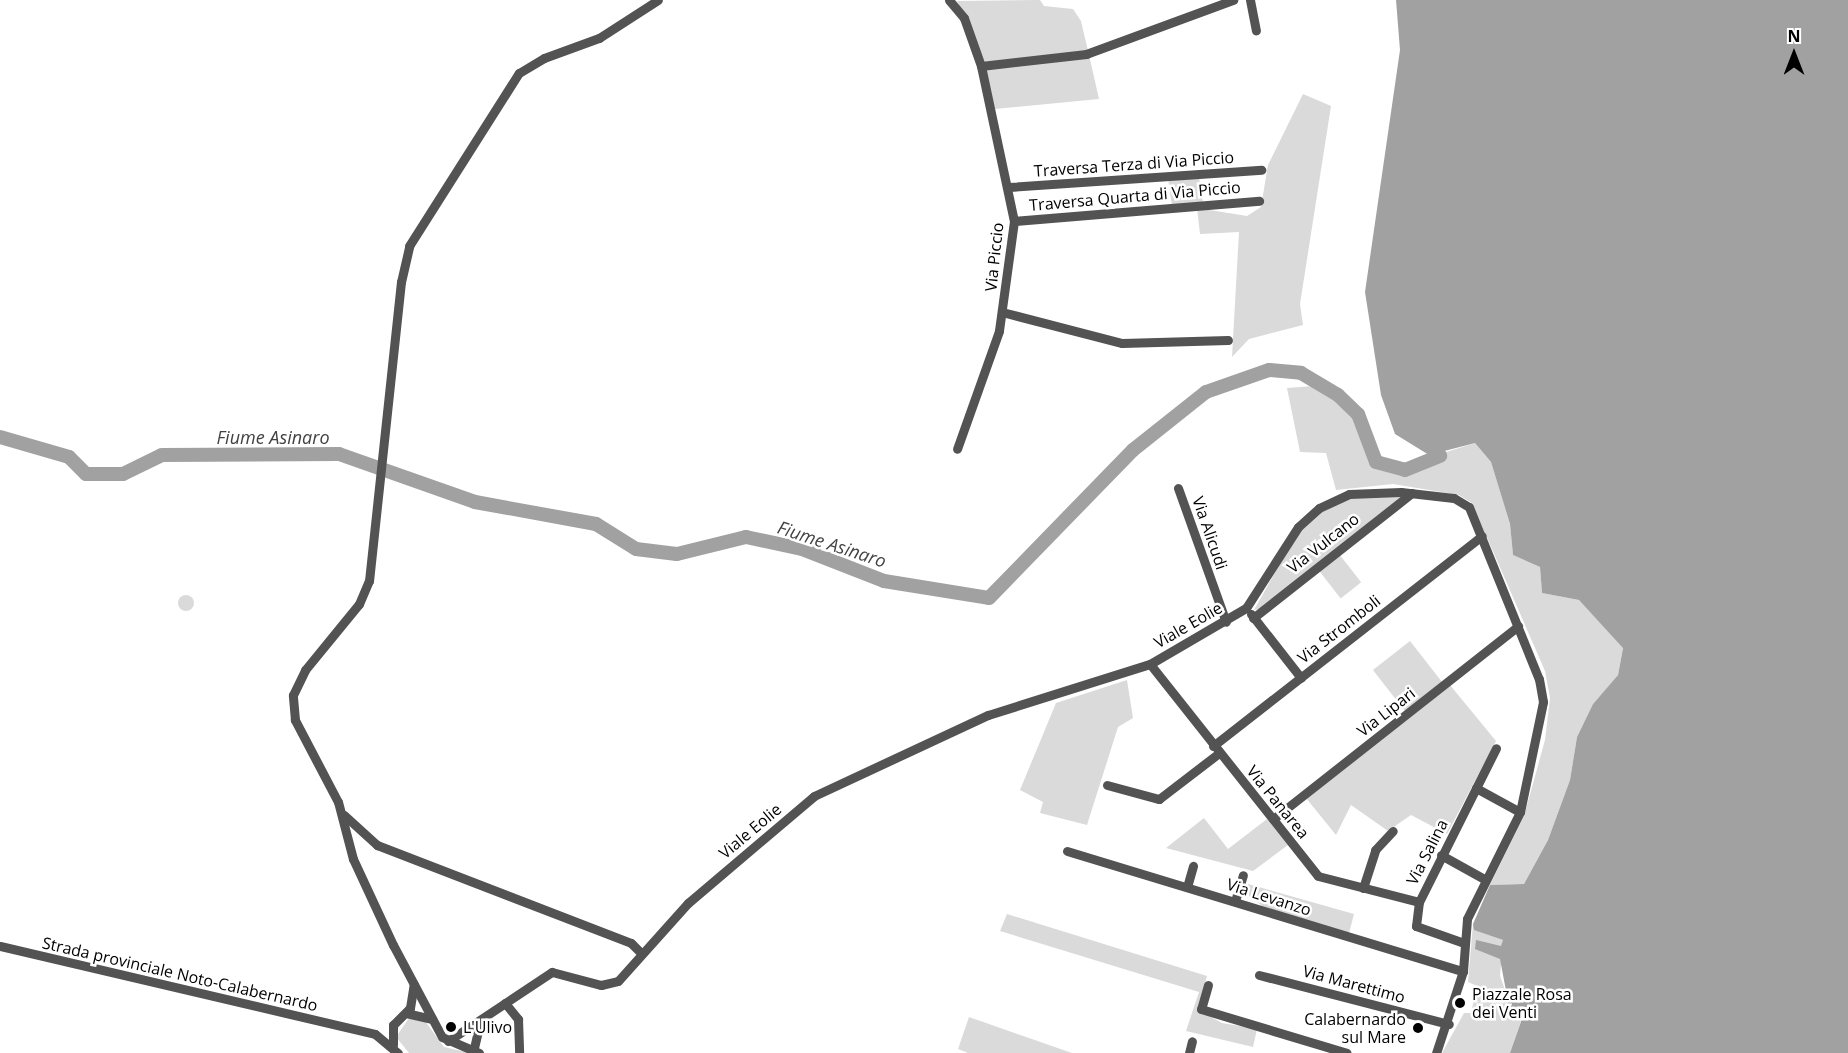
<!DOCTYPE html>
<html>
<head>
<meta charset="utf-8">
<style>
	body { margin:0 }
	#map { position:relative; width:1848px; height:1053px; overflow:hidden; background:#fff; font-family:"Open Sans",sans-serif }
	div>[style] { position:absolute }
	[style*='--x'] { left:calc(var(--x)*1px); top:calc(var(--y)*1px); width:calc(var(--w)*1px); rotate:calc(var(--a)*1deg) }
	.green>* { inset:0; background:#dadada; transform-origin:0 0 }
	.round { border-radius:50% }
	.water>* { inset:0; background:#a1a1a1 }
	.river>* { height:14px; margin:-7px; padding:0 7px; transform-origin:7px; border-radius:7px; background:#a1a1a1 }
	.minor>* { height:9px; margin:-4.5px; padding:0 4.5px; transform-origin:4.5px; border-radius:4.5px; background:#535353 }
	.dots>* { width:16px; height:16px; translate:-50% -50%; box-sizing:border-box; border:3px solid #fff; border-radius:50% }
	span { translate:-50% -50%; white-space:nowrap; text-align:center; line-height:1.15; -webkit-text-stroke:5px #fff; paint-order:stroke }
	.street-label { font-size:16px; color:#000 }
	.poi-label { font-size:16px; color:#000 }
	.left { translate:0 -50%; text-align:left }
	.right { translate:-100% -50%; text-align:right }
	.water-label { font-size:18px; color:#424242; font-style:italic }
	.north { position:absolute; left:1764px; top:24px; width:60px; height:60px; -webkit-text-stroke:4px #fff; paint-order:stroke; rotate:0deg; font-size:16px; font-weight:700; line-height:24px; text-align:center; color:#000 }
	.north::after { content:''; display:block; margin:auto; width:21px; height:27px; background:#000; clip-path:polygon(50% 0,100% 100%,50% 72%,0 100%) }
</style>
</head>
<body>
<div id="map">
	<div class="green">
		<i style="clip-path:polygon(1040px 0,1044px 6px,1073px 9px,1081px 21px,1088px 51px,985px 62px,957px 1px)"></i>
		<i style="clip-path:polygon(1089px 55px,1099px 99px,995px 109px,985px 71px,990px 67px)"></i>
		<i style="clip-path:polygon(1303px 94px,1331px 106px,1300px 304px,1303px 325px,1249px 339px,1232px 357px,1239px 232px,1200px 234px,1197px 208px,1247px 216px,1261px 207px,1268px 165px)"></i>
		<i style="clip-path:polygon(1199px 177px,1203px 203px,1172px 206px,1168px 178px)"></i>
		<i style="clip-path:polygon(1327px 385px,1356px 407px,1384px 461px,1408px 464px,1475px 443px,1491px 462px,1510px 524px,1513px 555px,1540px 567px,1542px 593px,1579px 600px,1623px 647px,1618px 675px,1593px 704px,1577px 737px,1570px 780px,1548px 840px,1524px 884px,1490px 885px,1524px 816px,1545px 740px,1550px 698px,1545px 671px,1472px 503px,1459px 495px,1393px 484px,1336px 490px,1326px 453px,1300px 452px,1287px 388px)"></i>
		<i style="clip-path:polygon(1402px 496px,1259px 609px,1254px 610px,1298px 532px,1320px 511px,1350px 498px)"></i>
		<i style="left:1339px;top:554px;width:36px;height:26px;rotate:52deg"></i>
		<i class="round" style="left:178px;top:595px;width:16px;height:16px"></i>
		<i style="left:1410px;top:641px;width:52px;height:47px;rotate:52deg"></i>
		<i style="clip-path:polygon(1127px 680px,1133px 718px,1118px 727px,1087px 825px,1040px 813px,1043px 802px,1020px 790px,1056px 703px)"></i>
		<i style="clip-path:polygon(1450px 685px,1496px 741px,1447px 834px,1411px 815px,1388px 831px,1351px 805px,1336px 835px,1306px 798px)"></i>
		<i style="clip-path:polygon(1204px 818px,1228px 849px,1267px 819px,1288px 845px,1253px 871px,1166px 848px)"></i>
		<i style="clip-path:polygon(1248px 884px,1354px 914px,1349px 933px,1265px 908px,1249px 896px)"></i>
		<i style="clip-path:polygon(1007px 914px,1207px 976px,1198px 1010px,1222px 1023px,1257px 1029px,1253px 1047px,1186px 1031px,1199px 992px,1000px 931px)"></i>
		<i style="clip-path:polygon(1473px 924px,1475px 930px,1503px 940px,1500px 976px,1506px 993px,1524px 1012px,1510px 1053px,1442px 1053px,1464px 1013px,1471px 1013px,1477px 986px,1468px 982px)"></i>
		<i style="clip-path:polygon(969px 1017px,1072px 1053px,968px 1053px,958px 1049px)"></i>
		<i style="clip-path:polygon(409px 1018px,425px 1021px,444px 1047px,470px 1053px,409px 1053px,396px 1037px)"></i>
	</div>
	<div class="water">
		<i style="clip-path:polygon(1396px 0,1848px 0,1848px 1053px,1510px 1053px,1524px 1013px,1510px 1012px,1500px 959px,1475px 949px,1476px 940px,1501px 946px,1503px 940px,1474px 930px,1473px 924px,1490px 885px,1524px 884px,1548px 840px,1570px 780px,1577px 737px,1593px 704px,1618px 675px,1623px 648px,1579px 600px,1542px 593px,1540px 567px,1513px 555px,1510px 524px,1491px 462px,1475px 443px,1429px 455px,1395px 434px,1381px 395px,1365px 292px,1400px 50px)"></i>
	</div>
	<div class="river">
		<i style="--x:0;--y:437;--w:72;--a:16.2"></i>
		<i style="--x:69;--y:457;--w:24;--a:45"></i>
		<i style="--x:86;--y:474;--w:37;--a:0"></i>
		<i style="--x:123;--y:474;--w:43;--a:-26"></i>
		<i style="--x:162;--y:455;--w:177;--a:-0.3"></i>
		<i style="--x:339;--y:454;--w:144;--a:19.4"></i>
		<i style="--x:475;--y:502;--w:123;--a:10.3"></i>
		<i style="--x:596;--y:524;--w:47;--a:32"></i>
		<i style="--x:636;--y:549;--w:41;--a:7"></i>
		<i style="--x:677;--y:554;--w:71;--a:-13.8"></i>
		<i style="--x:746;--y:537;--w:57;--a:12.1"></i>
		<i style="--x:802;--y:549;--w:88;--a:21.3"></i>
		<i style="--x:884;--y:581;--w:106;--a:9.2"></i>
		<i style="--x:989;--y:598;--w:206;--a:-45.8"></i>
		<i style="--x:1133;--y:450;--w:93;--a:-38.5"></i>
		<i style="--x:1206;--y:392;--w:67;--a:-19.2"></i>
		<i style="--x:1269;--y:370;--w:32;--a:5"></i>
		<i style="--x:1301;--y:373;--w:43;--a:30.7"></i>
		<i style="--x:1338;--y:395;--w:28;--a:44"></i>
		<i style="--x:1358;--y:414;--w:51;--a:69.4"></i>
		<i style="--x:1376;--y:462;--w:30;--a:15"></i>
		<i style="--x:1405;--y:470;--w:38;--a:-22"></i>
	</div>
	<div class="minor">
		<i style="--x:949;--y:0;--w:23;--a:50"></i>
		<i style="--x:964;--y:18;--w:51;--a:70.5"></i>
		<i style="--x:981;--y:66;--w:158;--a:78"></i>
		<i style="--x:1014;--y:221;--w:111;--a:97.8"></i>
		<i style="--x:999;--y:331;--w:125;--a:109.6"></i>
		<i style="--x:1250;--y:0;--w:31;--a:79"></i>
		<i style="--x:981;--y:66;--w:106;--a:-6.5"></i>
		<i style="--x:1086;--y:54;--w:157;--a:-20.2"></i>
		<i style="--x:1009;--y:187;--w:253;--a:-3.9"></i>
		<i style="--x:1014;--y:221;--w:246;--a:-4.7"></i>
		<i style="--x:1002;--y:312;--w:124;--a:14.5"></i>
		<i style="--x:1122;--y:343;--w:106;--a:-1.6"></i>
		<i style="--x:1178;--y:488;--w:142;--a:70.3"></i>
		<i style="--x:1251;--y:614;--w:81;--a:52"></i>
		<i style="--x:1253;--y:618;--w:202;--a:-38.2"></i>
		<i style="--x:1150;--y:664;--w:270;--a:51.6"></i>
		<i style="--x:1318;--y:876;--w:104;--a:14.4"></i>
		<i style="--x:1213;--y:746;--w:341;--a:-38"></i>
		<i style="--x:1107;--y:785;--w:54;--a:15.1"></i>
		<i style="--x:1159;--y:799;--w:76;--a:-37.5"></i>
		<i style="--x:1476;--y:788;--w:50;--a:28.6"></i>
		<i style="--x:344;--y:815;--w:45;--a:42.3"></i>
		<i style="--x:377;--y:845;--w:272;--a:21.1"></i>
		<i style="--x:631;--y:943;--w:14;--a:45"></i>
		<i style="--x:1273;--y:819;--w:312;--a:-38.2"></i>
		<i style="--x:1067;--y:851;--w:414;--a:16.9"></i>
		<i style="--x:1441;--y:855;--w:51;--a:29.1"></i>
		<i style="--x:1187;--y:887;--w:22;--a:-74"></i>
		<i style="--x:1363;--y:888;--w:40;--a:-72"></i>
		<i style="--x:1375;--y:850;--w:26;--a:-47"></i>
		<i style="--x:1235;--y:901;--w:27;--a:-73"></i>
		<i style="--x:1464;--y:943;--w:51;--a:-160.5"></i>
		<i style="--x:1416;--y:926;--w:24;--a:-83"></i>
		<i style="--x:1419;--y:902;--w:172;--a:-63.4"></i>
		<i style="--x:0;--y:946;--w:385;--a:13.2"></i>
		<i style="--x:375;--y:1034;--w:30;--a:40"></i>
		<i style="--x:1259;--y:975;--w:196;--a:14.5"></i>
		<i style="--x:1208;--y:985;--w:25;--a:106"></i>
		<i style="--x:1201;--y:1009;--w:152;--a:16.8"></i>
		<i style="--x:505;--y:1003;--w:21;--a:51"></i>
		<i style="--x:518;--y:1019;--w:34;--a:88"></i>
		<i style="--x:406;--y:1013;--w:27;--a:13"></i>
		<i style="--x:448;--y:1041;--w:125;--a:-33.6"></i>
		<i style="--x:552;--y:972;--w:51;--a:14.9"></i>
		<i style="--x:601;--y:985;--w:17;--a:-13"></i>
		<i style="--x:618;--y:981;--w:105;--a:-48.1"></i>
		<i style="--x:688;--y:903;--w:165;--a:-40.3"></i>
		<i style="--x:814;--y:796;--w:192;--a:-25"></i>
		<i style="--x:988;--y:715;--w:170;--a:-17.5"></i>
		<i style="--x:1150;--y:664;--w:111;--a:-30.3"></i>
		<i style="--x:1246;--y:608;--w:96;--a:-57.3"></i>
		<i style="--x:1298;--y:527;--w:28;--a:-42"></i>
		<i style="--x:1319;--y:508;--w:33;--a:-25"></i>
		<i style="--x:1349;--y:494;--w:52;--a:-2.2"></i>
		<i style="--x:1401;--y:492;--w:53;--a:6.5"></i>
		<i style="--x:1454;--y:498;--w:17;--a:31"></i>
		<i style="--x:1469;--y:507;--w:186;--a:67.9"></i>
		<i style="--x:1539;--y:679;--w:23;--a:80"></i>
		<i style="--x:1543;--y:702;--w:112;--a:101.8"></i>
		<i style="--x:1520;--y:812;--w:119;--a:116.4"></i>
		<i style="--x:1467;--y:919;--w:52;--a:94.4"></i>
		<i style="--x:1463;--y:971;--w:86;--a:108.2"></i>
		<i style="--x:393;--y:1045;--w:20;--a:-90"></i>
		<i style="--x:393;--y:1025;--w:24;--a:-45"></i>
		<i style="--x:410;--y:1008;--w:24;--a:-81"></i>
		<i style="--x:474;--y:1048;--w:26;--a:-77"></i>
		<i style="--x:479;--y:1053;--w:40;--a:-156.6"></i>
		<i style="--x:442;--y:1037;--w:104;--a:-118"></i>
		<i style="--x:393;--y:945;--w:95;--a:-114.9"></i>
		<i style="--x:353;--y:859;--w:59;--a:-104.7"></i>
		<i style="--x:338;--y:802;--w:93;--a:-117.7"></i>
		<i style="--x:295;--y:720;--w:25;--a:-95"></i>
		<i style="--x:293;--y:695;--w:28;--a:-64"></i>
		<i style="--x:305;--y:670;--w:85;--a:-50.7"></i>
		<i style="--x:359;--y:604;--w:25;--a:-67"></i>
		<i style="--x:369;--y:581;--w:301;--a:-83.9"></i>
		<i style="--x:401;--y:282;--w:37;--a:-77"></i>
		<i style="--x:409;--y:246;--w:205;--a:-57.6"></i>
		<i style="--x:519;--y:73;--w:29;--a:-31"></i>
		<i style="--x:544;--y:58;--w:59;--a:-20"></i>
		<i style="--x:599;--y:38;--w:70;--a:-32.8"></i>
		<i style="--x:1189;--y:1053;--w:12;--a:-76"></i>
	</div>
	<div class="dots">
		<i style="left:1460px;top:1003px;background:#000"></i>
		<i style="left:451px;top:1027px;background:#000"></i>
		<i style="left:1418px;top:1028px;background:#000"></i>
	</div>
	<div class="street-label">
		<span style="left:1134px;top:164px;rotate:-4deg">Traversa Terza di Via Piccio</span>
		<span style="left:1135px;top:196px;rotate:-5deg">Traversa Quarta di Via Piccio</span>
		<span style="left:994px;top:257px;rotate:-84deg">Via Piccio</span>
		<span style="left:1210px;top:533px;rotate:71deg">Via Alicudi</span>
		<span style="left:1323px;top:543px;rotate:-38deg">Via Vulcano</span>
		<span style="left:1188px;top:625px;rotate:-30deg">Viale Eolie</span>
		<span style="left:1339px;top:629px;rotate:-38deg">Via Stromboli</span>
		<span style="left:1386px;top:712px;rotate:-38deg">Via Lipari</span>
		<span style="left:1278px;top:802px;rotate:51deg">Via Panarea</span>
		<span style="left:750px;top:831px;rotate:-40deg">Viale Eolie</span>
		<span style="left:1427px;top:852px;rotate:-63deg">Via Salina</span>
		<span style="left:1269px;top:897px;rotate:18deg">Via Levanzo</span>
		<span style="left:180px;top:974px;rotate:13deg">Strada provinciale Noto-Calabernardo</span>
		<span style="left:1354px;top:984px;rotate:15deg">Via Marettimo</span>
	</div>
	<div class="poi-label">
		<span class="left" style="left:1472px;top:1003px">Piazzale Rosa<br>dei Venti</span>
		<span class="right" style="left:1406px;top:1028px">Calabernardo<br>sul Mare</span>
		<span class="left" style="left:463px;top:1027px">L'Ulivo</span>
	</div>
	<div class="water-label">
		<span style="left:273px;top:437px">Fiume Asinaro</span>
		<span style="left:832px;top:544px;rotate:18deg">Fiume Asinaro</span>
	</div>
	<div class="north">N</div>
</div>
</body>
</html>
